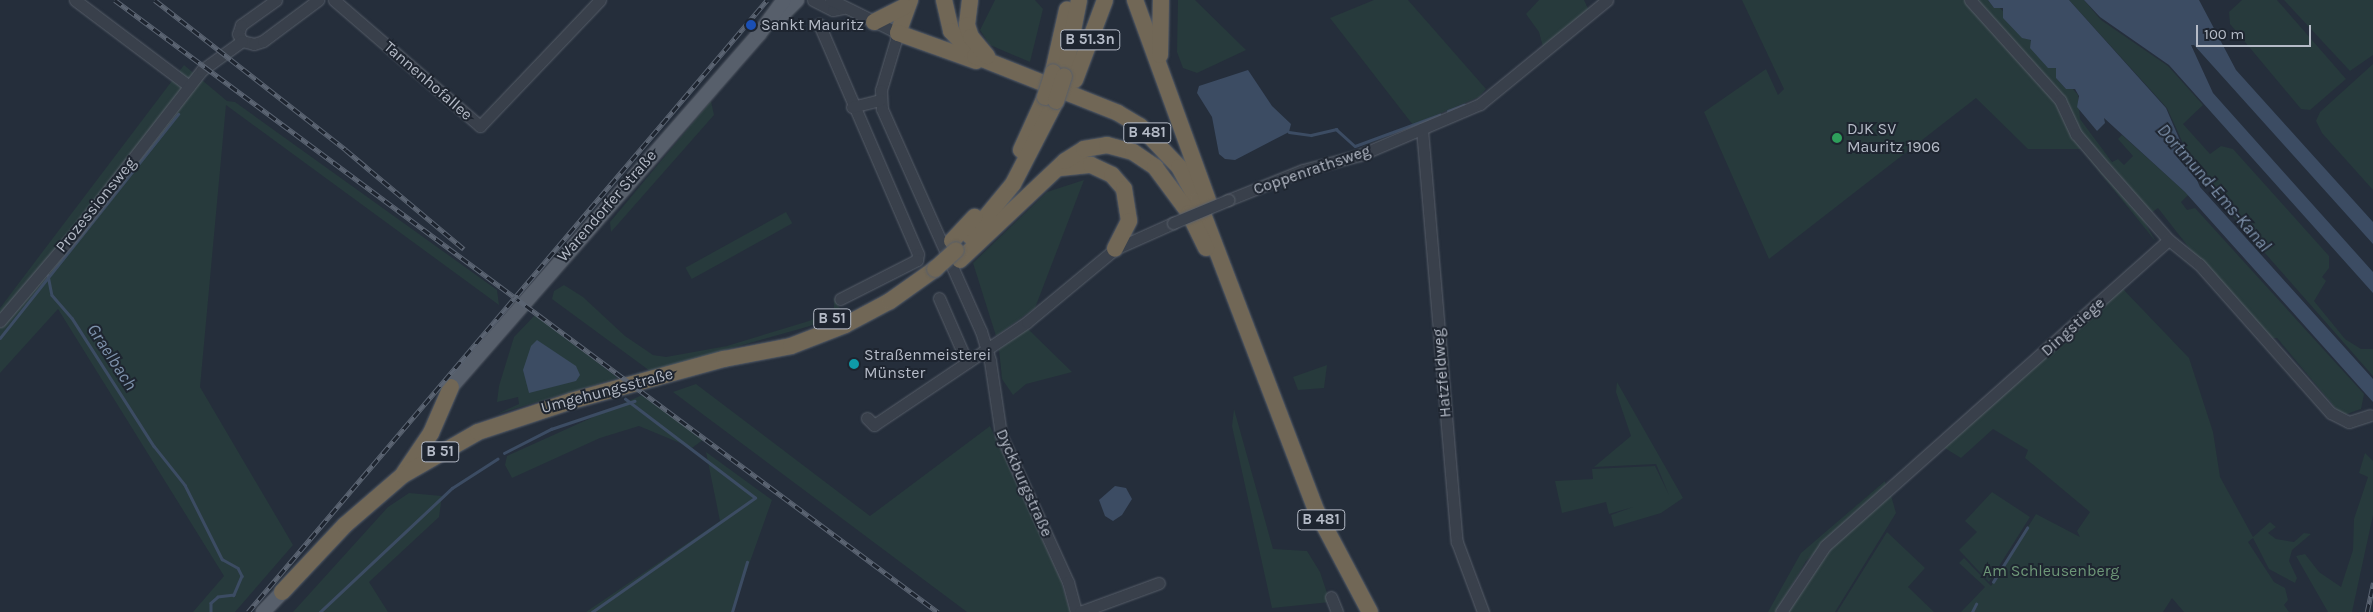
<!DOCTYPE html>
<html>
<head>
<meta charset="utf-8">
<style>
	body { margin:0 }
	#map { position:relative; width:2373px; height:612px; overflow:hidden; background:#252e3b; font-family:Karla,sans-serif }
	div>[style] { position:absolute }
	[style*='--x'] { left:calc(var(--x)*1px); top:calc(var(--y)*1px); width:calc(var(--w)*1px); rotate:calc(var(--a)*1deg) }
	.green>* { inset:0; background:#273a3c; transform-origin:0 0 }
	.water>* { inset:0; background:#3c4c63 }
	.stream>* { height:2.5px; margin:-1.25px; padding:0 1.25px; transform-origin:1.25px; border-radius:1.25px; background:#3c4c63 }
	.roads { filter:drop-shadow(0 0 1px #575e69) drop-shadow(0 0 1px #575e69) }
	.minor>* { height:11px; margin:-5.5px; padding:0 5.5px; transform-origin:5.5px; border-radius:5.5px; background:#39404b }
	.major>* { height:14px; margin:-7px; padding:0 7px; transform-origin:7px; border-radius:7px; background:#575f6b }
	.highway>* { height:16px; margin:-8px; padding:0 8px; transform-origin:8px; border-radius:8px; background:#716756 }
	.rail>* { height:4.5px; margin-top:-2.25px; transform-origin:0; background:repeating-linear-gradient(90deg,#1e2530 0 8px,#5b6472 0 16px); box-sizing:border-box; border-block:1px solid #5b6472 }
	.bridges { filter:drop-shadow(0 0 1px #575e69) drop-shadow(0 0 1px #575e69) }
	.minor-bridge>* { height:11px; margin:-5.5px; padding:0 5.5px; transform-origin:5.5px; border-radius:5.5px; background:#39404b }
	.highway-bridge>* { height:16px; margin:-8px; padding:0 8px; transform-origin:8px; border-radius:8px; background:#716756 }
	.dots>* { width:14px; height:14px; translate:-50% -50%; box-sizing:border-box; border:2px solid #1e2530; border-radius:50% }
	span { translate:-50% -50%; white-space:nowrap; text-align:center; line-height:1.15; -webkit-text-stroke:4px #1e2530; paint-order:stroke }
	.shield-label span { padding:1px 4px; background:#1e2530; border:1px solid; border-radius:4px; -webkit-text-stroke-width:0 }
	.shield-label { font-size:15px; color:#b5bbc7; font-weight:700 }
	.poi-label { font-size:16px; color:#b5bbc7 }
	.left { translate:0 -50%; text-align:left }
	.street-label { font-size:16px; color:#b5bbc7 }
	.park-label { font-size:16px; color:#6d9677 }
	.water-label { font-size:18px; color:#7e92ac; font-style:italic }
	.scale { position:absolute; left:2196px; top:25px; width:115px; height:22px; box-sizing:border-box; border:2px solid #b5bbc7; border-top:0; padding-left:6px; font-size:15px; line-height:18px; white-space:nowrap; color:#b5bbc7; -webkit-text-stroke:4px #1e2530; paint-order:stroke }
</style>
</head>
<body>
<div id="map">
	<div class="green">
		<i style="clip-path:polygon(995px 0,1035px 0,1043px 9px,1030px 62px,990px 45px,980px 30px)"></i>
		<i style="clip-path:polygon(1178px 0,1195px 0,1246px 50px,1197px 73px,1183px 68px,1177px 52px)"></i>
		<i style="clip-path:polygon(1374px 0,1408px 0,1486px 89px,1479px 97px,1413px 125px,1330px 18px)"></i>
		<i style="clip-path:polygon(1539px 0,1584px 0,1589px 11px,1543px 47px,1539px 32px,1526px 14px)"></i>
		<i style="clip-path:polygon(1742px 0,1988px 0,1994px 8px,1999px 7px,2055px 67px,2058px 72px,2056px 78px,2066px 89px,2072px 88px,2078px 95px,2080px 119px,2112px 162px,2118px 159px,2124px 165px,2133px 156px,2118px 139px,2122px 135px,2185px 192px,2188px 195px,2181px 202px,2187px 210px,2195px 208px,2364px 394px,2361px 409px,2344px 415px,2338px 411px,2277px 338px,2270px 338px,2194px 254px,2158px 208px,2143px 219px,2156px 242px,2081px 149px,2028px 149px,1976px 98px,1769px 259px,1704px 112px,1766px 69px,1778px 95px,1784px 89px)"></i>
		<i style="clip-path:polygon(2069px 0,2084px 0,2101px 20px,2168px 66px,2203px 105px,2183px 124px,2210px 154px,2221px 146px,2233px 149px,2329px 256px,2329px 268px,2322px 277px,2326px 281px,2314px 301px,2345px 339px,2361px 349px,2373px 349px,2373px 376px,2213px 194px,2214px 186px,2208px 178px,2201px 183px,2167px 108px)"></i>
		<i style="clip-path:polygon(2242px 0,2277px 0,2346px 79px,2310px 110px,2301px 109px,2230px 24px,2229px 12px)"></i>
		<i style="clip-path:polygon(2284px 0,2373px 0,2373px 55px,2350px 71px)"></i>
		<i style="clip-path:polygon(2373px 64px,2373px 190px,2322px 133px,2316px 121px,2320px 112px)"></i>
		<i style="clip-path:polygon(184px 65px,227px 101px,235px 102px,497px 290px,499px 305px,226px 105px,200px 387px,293px 545px,235px 612px,193px 612px,224px 576px,58px 309px,0 373px,0 308px)"></i>
		<i style="clip-path:polygon(711px 101px,714px 115px,611px 232px,610px 222px)"></i>
		<i style="clip-path:polygon(1084px 180px,1035px 308px,996px 336px,973px 263px,1047px 192px)"></i>
		<i style="left:786px;top:212px;width:13px;height:115px;rotate:61deg"></i>
		<i style="clip-path:polygon(564px 285px,583px 297px,625px 336px,653px 355px,666px 357px,727px 346px,809px 321px,834px 310px,834px 297px,841px 311px,810px 326px,650px 371px,552px 299px,554px 291px)"></i>
		<i style="clip-path:polygon(2121px 287px,2189px 358px,2213px 432px,2220px 477px,2253px 537px,2270px 522px,2276px 527px,2268px 533px,2276px 539px,2294px 542px,2304px 533px,2311px 534px,2292px 550px,2289px 561px,2297px 578px,2295px 583px,2269px 569px,2253px 538px,2248px 542px,2274px 582px,2285px 588px,2288px 600px,2284px 605px,2289px 612px,2184px 612px,2172px 598px,2163px 612px,1961px 612px,1985px 587px,1959px 563px,1964px 558px,1991px 586px,2036px 514px,2080px 537px,2077px 531px,2090px 512px,2025px 458px,2028px 450px,1993px 429px,1961px 458px,1940px 445px)"></i>
		<i style="clip-path:polygon(535px 315px,618px 378px,497px 414px,519px 404px,518px 397px,497px 402px,499px 386px,514px 337px)"></i>
		<i style="clip-path:polygon(1028px 329px,1072px 372px,1026px 384px,1013px 395px,1002px 379px,999px 349px)"></i>
		<i style="clip-path:polygon(1327px 365px,1324px 388px,1298px 390px,1293px 377px)"></i>
		<i style="clip-path:polygon(1617px 382px,1683px 498px,1661px 513px,1614px 527px,1611px 515px,1633px 507px,1609px 514px,1606px 502px,1562px 513px,1555px 481px,1593px 479px,1592px 469px,1655px 466px,1669px 495px,1656px 464px,1594px 467px,1631px 436px,1616px 392px)"></i>
		<i style="clip-path:polygon(696px 384px,870px 516px,990px 426px,1061px 581px,1070px 612px,967px 612px,673px 392px)"></i>
		<i style="clip-path:polygon(642px 395px,704px 439px,692px 448px,639px 426px,600px 438px,512px 478px,505px 465px,507px 456px)"></i>
		<i style="clip-path:polygon(1234px 409px,1273px 549px,1307px 551px,1320px 572px,1330px 602px,1272px 608px,1232px 426px)"></i>
		<i style="clip-path:polygon(706px 452px,772px 500px,732px 612px,586px 612px,720px 521px)"></i>
		<i style="clip-path:polygon(2365px 453px,2373px 461px,2373px 515px,2352px 612px,2328px 612px,2296px 556px,2305px 554px,2319px 572px,2341px 587px,2353px 550px,2354px 519px,2368px 477px,2359px 473px)"></i>
		<i style="clip-path:polygon(1885px 481px,1886px 486px,1806px 561px,1776px 612px,1768px 612px,1801px 553px)"></i>
		<i style="clip-path:polygon(1890px 492px,1896px 513px,1835px 612px,1785px 612px,1813px 564px)"></i>
		<i style="clip-path:polygon(1992px 492px,2030px 517px,1989px 582px,1959px 550px,1977px 532px,1965px 521px)"></i>
		<i style="clip-path:polygon(409px 493px,442px 496px,439px 517px,369px 582px,388px 612px,293px 612px,388px 507px)"></i>
		<i style="clip-path:polygon(1887px 532px,1925px 568px,1908px 587px,1934px 612px,1837px 612px)"></i>
	</div>
	<div class="water">
		<i style="clip-path:polygon(1988px 0,2069px 0,2166px 108px,2200px 187px,2373px 379px,2373px 402px,2185px 192px,2104px 118px,2105px 123px,2097px 131px,2077px 107px,2079px 96px,2075px 89px,2066px 89px,2056px 78px,2056px 68px,2048px 68px,2030px 48px,2031px 40px,2022px 38px,2003px 18px,2003px 8px,1994px 8px)"></i>
		<i style="clip-path:polygon(2084px 0,2199px 0,2236px 70px,2373px 222px,2373px 244px,2194px 45px,2191px 45px,2213px 93px,2373px 272px,2373px 293px,2169px 65px,2100px 17px)"></i>
		<i style="clip-path:polygon(1248px 70px,1272px 106px,1291px 124px,1289px 132px,1235px 160px,1225px 159px,1219px 154px,1212px 117px,1197px 93px,1199px 86px)"></i>
		<i style="clip-path:polygon(537px 340px,576px 366px,580px 375px,576px 381px,529px 393px,523px 370px,531px 346px)"></i>
		<i style="clip-path:polygon(1115px 486px,1126px 488px,1132px 499px,1122px 515px,1113px 521px,1105px 516px,1099px 500px)"></i>
	</div>
	<div class="stream">
		<i style="--x:1448;--y:111;--w:17;--a:-21"></i>
		<i style="--x:1289;--y:132;--w:22;--a:8"></i>
		<i style="--x:1311;--y:135;--w:26;--a:-13"></i>
		<i style="--x:1336;--y:129;--w:25;--a:42"></i>
		<i style="--x:1355;--y:146;--w:90;--a:-20.3"></i>
		<i style="--x:48;--y:275;--w:20;--a:79"></i>
		<i style="--x:52;--y:295;--w:30;--a:49"></i>
		<i style="--x:72;--y:318;--w:152;--a:57.4"></i>
		<i style="--x:154;--y:446;--w:50;--a:51.5"></i>
		<i style="--x:185;--y:485;--w:83;--a:63.4"></i>
		<i style="--x:222;--y:559;--w:18;--a:29"></i>
		<i style="--x:238;--y:568;--w:9;--a:63"></i>
		<i style="--x:242;--y:576;--w:21;--a:113"></i>
		<i style="--x:234;--y:595;--w:16;--a:173"></i>
		<i style="--x:218;--y:597;--w:9;--a:139"></i>
		<i style="--x:211;--y:603;--w:9;--a:90"></i>
		<i style="--x:0;--y:338;--w:286;--a:-51.5"></i>
		<i style="--x:504;--y:453;--w:53;--a:-27.1"></i>
		<i style="--x:551;--y:429;--w:88;--a:-18.6"></i>
		<i style="--x:1993;--y:582;--w:64;--a:-57.8"></i>
		<i style="--x:320;--y:612;--w:181;--a:-43.2"></i>
		<i style="--x:452;--y:488;--w:54;--a:-32.8"></i>
		<i style="--x:592;--y:612;--w:199;--a:-35"></i>
		<i style="--x:755;--y:498;--w:163;--a:-142.7"></i>
		<i style="--x:732;--y:612;--w:52;--a:-73.3"></i>
		<i style="--x:1972;--y:612;--w:9;--a:-63"></i>
	</div>
	<div class="roads">
		<div class="minor">
			<i style="--x:75;--y:0;--w:143;--a:37"></i>
			<i style="--x:276;--y:0;--w:43;--a:144.5"></i>
			<i style="--x:241;--y:25;--w:9;--a:108"></i>
			<i style="--x:238;--y:34;--w:8;--a:60"></i>
			<i style="--x:242;--y:41;--w:12;--a:14"></i>
			<i style="--x:254;--y:44;--w:9;--a:-18"></i>
			<i style="--x:263;--y:41;--w:69;--a:-36.7"></i>
			<i style="--x:334;--y:0;--w:193;--a:40.8"></i>
			<i style="--x:480;--y:126;--w:174;--a:-46.4"></i>
			<i style="--x:813;--y:0;--w:22;--a:27"></i>
			<i style="--x:833;--y:10;--w:10;--a:-11"></i>
			<i style="--x:831;--y:0;--w:75;--a:26.2"></i>
			<i style="--x:898;--y:33;--w:59;--a:106.6"></i>
			<i style="--x:881;--y:90;--w:19;--a:87"></i>
			<i style="--x:882;--y:109;--w:243;--a:66"></i>
			<i style="--x:981;--y:331;--w:31;--a:73"></i>
			<i style="--x:990;--y:361;--w:75;--a:81.5"></i>
			<i style="--x:1001;--y:435;--w:162;--a:65.5"></i>
			<i style="--x:1068;--y:582;--w:31;--a:75"></i>
			<i style="--x:1970;--y:0;--w:135;--a:48"></i>
			<i style="--x:2060;--y:100;--w:38;--a:65"></i>
			<i style="--x:2076;--y:134;--w:45;--a:49.5"></i>
			<i style="--x:2105;--y:168;--w:96;--a:48.4"></i>
			<i style="--x:2169;--y:240;--w:38;--a:39"></i>
			<i style="--x:2199;--y:264;--w:199;--a:48.5"></i>
			<i style="--x:2331;--y:413;--w:20;--a:27"></i>
			<i style="--x:2349;--y:422;--w:22;--a:-18"></i>
			<i style="--x:819;--y:24;--w:250;--a:66.7"></i>
			<i style="--x:918;--y:254;--w:6;--a:99"></i>
			<i style="--x:917;--y:260;--w:86;--a:153.1"></i>
			<i style="--x:852;--y:107;--w:29;--a:-14"></i>
			<i style="--x:1422;--y:129;--w:414;--a:85.2"></i>
			<i style="--x:1457;--y:542;--w:75;--a:69.6"></i>
			<i style="--x:1228;--y:200;--w:81;--a:-21.8"></i>
			<i style="--x:1303;--y:170;--w:59;--a:-14.7"></i>
			<i style="--x:1360;--y:155;--w:130;--a:-23"></i>
			<i style="--x:1480;--y:104;--w:164;--a:-39.3"></i>
			<i style="--x:939;--y:298;--w:70;--a:66.4"></i>
			<i style="--x:0;--y:321;--w:116;--a:-49.6"></i>
			<i style="--x:75;--y:233;--w:207;--a:-52.1"></i>
			<i style="--x:202;--y:70;--w:49;--a:-35.9"></i>
			<i style="--x:867;--y:418;--w:10;--a:45"></i>
			<i style="--x:874;--y:425;--w:184;--a:-33.9"></i>
			<i style="--x:1027;--y:322;--w:114;--a:-39.7"></i>
			<i style="--x:1115;--y:249;--w:64;--a:-24.1"></i>
			<i style="--x:1331;--y:597;--w:16;--a:68"></i>
			<i style="--x:1080;--y:612;--w:84;--a:-20.2"></i>
			<i style="--x:1781;--y:612;--w:79;--a:-56.3"></i>
			<i style="--x:1825;--y:546;--w:460;--a:-41.7"></i>
		</div>
		<div class="major">
			<i style="--x:780;--y:17;--w:24;--a:-45"></i>
			<i style="--x:451;--y:387;--w:468;--a:-48.9"></i>
			<i style="--x:759;--y:34;--w:42;--a:-53.7"></i>
			<i style="--x:263;--y:612;--w:28;--a:-46"></i>
		</div>
		<div class="highway">
			<i style="--x:910;--y:0;--w:35;--a:110"></i>
			<i style="--x:898;--y:33;--w:83;--a:19.7"></i>
			<i style="--x:944;--y:0;--w:32;--a:77"></i>
			<i style="--x:951;--y:31;--w:35;--a:46"></i>
			<i style="--x:975;--y:56;--w:154;--a:21.7"></i>
			<i style="--x:1118;--y:113;--w:26;--a:31"></i>
			<i style="--x:1140;--y:126;--w:57;--a:46.4"></i>
			<i style="--x:1179;--y:167;--w:39;--a:61"></i>
			<i style="--x:1198;--y:201;--w:333;--a:69.1"></i>
			<i style="--x:1317;--y:512;--w:113;--a:62.1"></i>
			<i style="--x:970;--y:0;--w:25;--a:97"></i>
			<i style="--x:967;--y:25;--w:13;--a:72"></i>
			<i style="--x:971;--y:37;--w:25;--a:50"></i>
			<i style="--x:1135;--y:0;--w:214;--a:70"></i>
			<i style="--x:874;--y:22;--w:34;--a:-27"></i>
			<i style="--x:1160;--y:55;--w:55;--a:-89"></i>
			<i style="--x:1053;--y:72;--w:64;--a:-77.3"></i>
			<i style="--x:1064;--y:76;--w:77;--a:-78.8"></i>
			<i style="--x:1075;--y:80;--w:85;--a:-69.4"></i>
			<i style="--x:1021;--y:150;--w:58;--a:-65.6"></i>
			<i style="--x:1060;--y:168;--w:31;--a:-6"></i>
			<i style="--x:1091;--y:165;--w:23;--a:25"></i>
			<i style="--x:1112;--y:175;--w:18;--a:49"></i>
			<i style="--x:1124;--y:189;--w:32;--a:81"></i>
			<i style="--x:1129;--y:221;--w:31;--a:117"></i>
			<i style="--x:970;--y:236;--w:67;--a:-50.4"></i>
			<i style="--x:1013;--y:184;--w:93;--a:-62.6"></i>
			<i style="--x:952;--y:241;--w:33;--a:-47"></i>
			<i style="--x:960;--y:260;--w:144;--a:-43.3"></i>
			<i style="--x:1065;--y:161;--w:22;--a:-32"></i>
			<i style="--x:1084;--y:149;--w:23;--a:-10"></i>
			<i style="--x:1107;--y:145;--w:27;--a:15"></i>
			<i style="--x:1133;--y:152;--w:27;--a:34"></i>
			<i style="--x:1155;--y:167;--w:57;--a:53.5"></i>
			<i style="--x:1189;--y:213;--w:39;--a:64"></i>
			<i style="--x:404;--y:473;--w:48;--a:-56"></i>
			<i style="--x:431;--y:433;--w:50;--a:-66.5"></i>
			<i style="--x:282;--y:592;--w:92;--a:-46.8"></i>
			<i style="--x:345;--y:525;--w:77;--a:-40.8"></i>
			<i style="--x:403;--y:475;--w:86;--a:-29.8"></i>
			<i style="--x:478;--y:432;--w:98;--a:-18.4"></i>
			<i style="--x:571;--y:401;--w:159;--a:-15.4"></i>
			<i style="--x:724;--y:359;--w:68;--a:-11"></i>
			<i style="--x:791;--y:346;--w:58;--a:-21.3"></i>
			<i style="--x:845;--y:325;--w:51;--a:-28.1"></i>
			<i style="--x:890;--y:301;--w:55;--a:-35.4"></i>
		</div>
	</div>
	<div class="rail">
		<i style="--x:115;--y:0;--w:1026;--a:36.64"></i>
		<i style="--x:155;--y:0;--w:243;--a:38.1"></i>
		<i style="--x:346;--y:150;--w:154;--a:40"></i>
		<i style="--x:248;--y:612;--w:802;--a:-49.7"></i>
		<i style="--x:2367;--y:612;--w:30;--a:-78"></i>
	</div>
	<div class="bridges">
		<div class="minor-bridge">
			<i style="--x:1173;--y:223;--w:60;--a:-22.7"></i>
		</div>
		<div class="highway-bridge">
			<i style="--x:1045;--y:97;--w:26;--a:-72"></i>
			<i style="--x:1056;--y:101;--w:26;--a:-72"></i>
			<i style="--x:935;--y:269;--w:28;--a:-42"></i>
		</div>
	</div>
	<div class="dots">
		<i style="left:751px;top:25px;background:#1a4fb4"></i>
		<i style="left:1837px;top:138px;background:#2e9e5b"></i>
		<i style="left:854px;top:364px;background:#0f9aa8"></i>
	</div>
	<div class="shield-label">
		<span style="left:1090px;top:40px">B 51.3n</span>
		<span style="left:1147px;top:133px">B 481</span>
		<span style="left:832px;top:319px">B 51</span>
		<span style="left:440px;top:452px">B 51</span>
		<span style="left:1321px;top:520px">B 481</span>
	</div>
	<div class="poi-label">
		<span class="left" style="left:761px;top:25px">Sankt Mauritz</span>
		<span class="left" style="left:1847px;top:138px">DJK SV<br>Mauritz 1906</span>
		<span class="left" style="left:864px;top:364px">Straßenmeisterei<br>Münster</span>
	</div>
	<div class="street-label">
		<span style="left:428px;top:81px;rotate:41deg">Tannenhofallee</span>
		<span style="left:1312px;top:170px;rotate:-19deg">Coppenrathsweg</span>
		<span style="left:96px;top:205px;rotate:-51deg">Prozessionsweg</span>
		<span style="left:607px;top:206px;rotate:-49deg">Warendorfer Straße</span>
		<span style="left:2073px;top:327px;rotate:-42deg">Dingstiege</span>
		<span style="left:1442px;top:373px;rotate:-95deg">Hatzfeldweg</span>
		<span style="left:607px;top:391px;rotate:-15deg">Umgehungsstraße</span>
		<span style="left:1024px;top:483px;rotate:66deg">Dyckburgstraße</span>
	</div>
	<div class="park-label">
		<span style="left:2051px;top:571px">Am Schleusenberg</span>
	</div>
	<div class="water-label">
		<span style="left:2214px;top:188px;rotate:49deg">Dortmund-Ems-Kanal</span>
		<span style="left:112px;top:357px;rotate:57deg">Graelbach</span>
	</div>
	<div class="scale">100 m</div>
</div>
</body>
</html>
